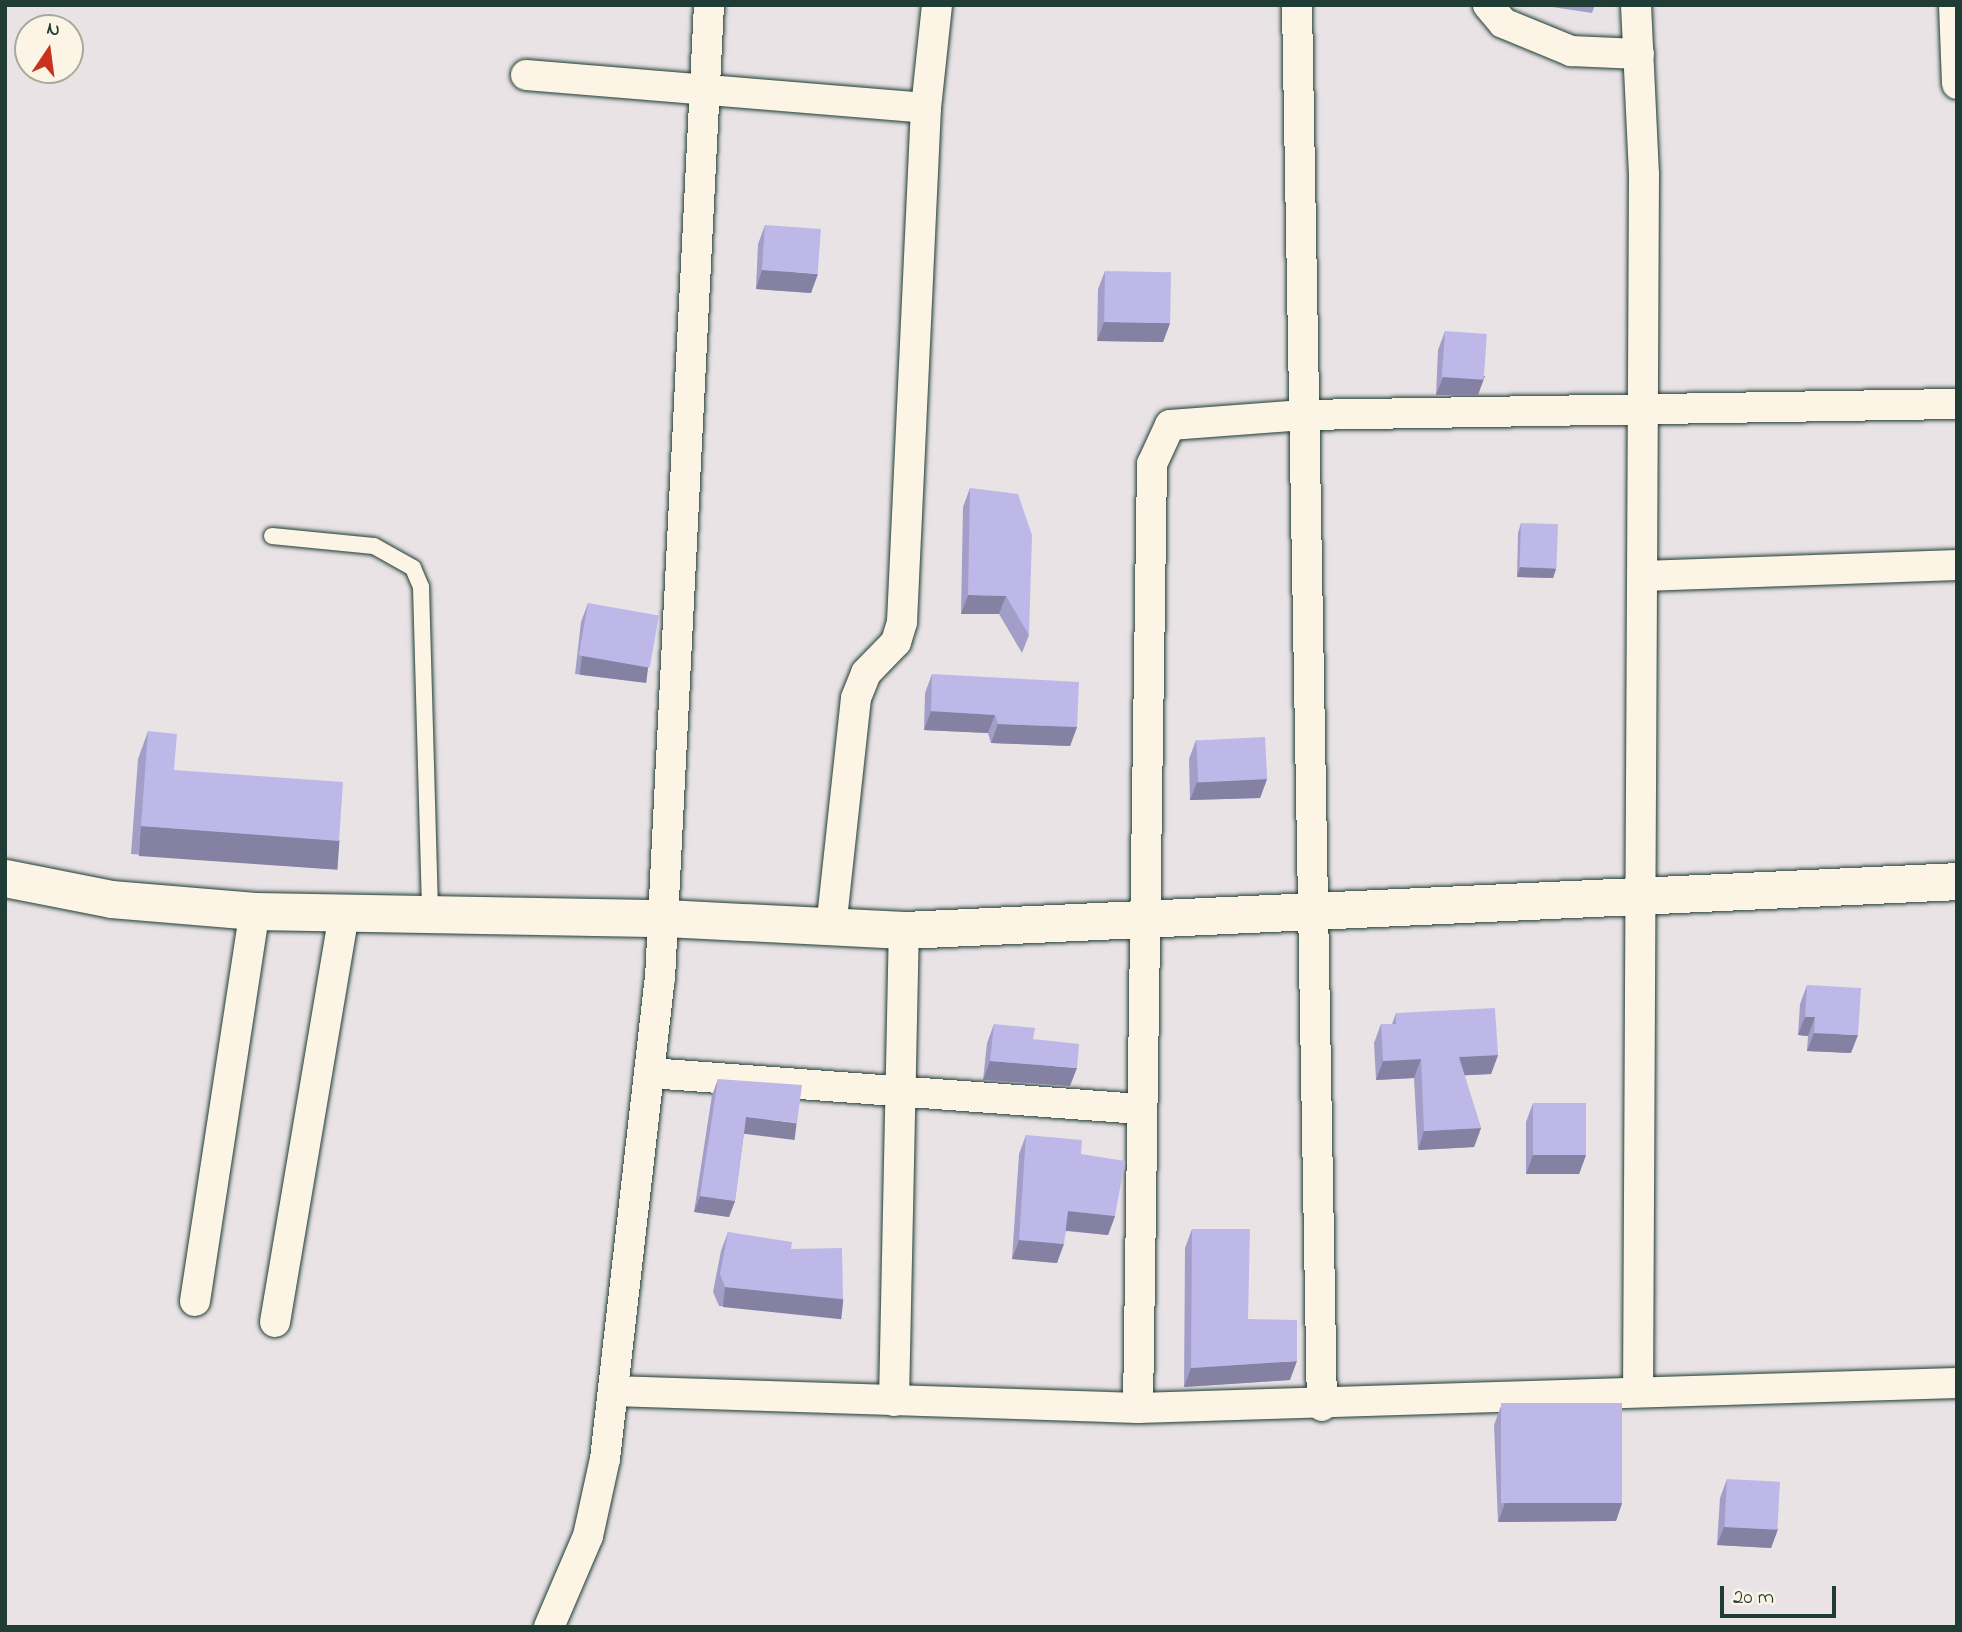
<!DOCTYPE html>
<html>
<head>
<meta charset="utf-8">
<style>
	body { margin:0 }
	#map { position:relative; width:1962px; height:1632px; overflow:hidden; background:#e9e3e6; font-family:"Indie Flower",sans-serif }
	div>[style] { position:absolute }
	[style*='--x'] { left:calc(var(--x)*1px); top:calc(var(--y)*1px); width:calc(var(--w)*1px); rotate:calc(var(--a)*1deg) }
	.roads { filter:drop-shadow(0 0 2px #1f3d34) drop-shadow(0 0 2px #1f3d34) }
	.service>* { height:16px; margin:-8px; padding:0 8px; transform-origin:8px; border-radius:8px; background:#fcf5e5 }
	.minor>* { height:30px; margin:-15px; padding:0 15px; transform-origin:15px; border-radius:15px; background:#fcf5e5 }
	.tertiary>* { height:37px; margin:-18.5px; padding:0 18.5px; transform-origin:18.5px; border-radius:18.5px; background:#fcf5e5 }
	.wall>* { inset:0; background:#a39ec8 }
	.shaded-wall>* { inset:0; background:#8581a3; transform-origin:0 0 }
	.building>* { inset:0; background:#beb8e9; transform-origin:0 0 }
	span { translate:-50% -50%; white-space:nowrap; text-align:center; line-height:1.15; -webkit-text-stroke:5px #fcf5e5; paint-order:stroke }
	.frame { position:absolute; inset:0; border:7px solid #1f3d34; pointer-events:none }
	.north { position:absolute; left:14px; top:14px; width:70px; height:70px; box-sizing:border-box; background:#fcf5e5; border:2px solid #a4ab9e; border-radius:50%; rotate:13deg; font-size:19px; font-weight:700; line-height:28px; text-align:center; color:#1f3d34 }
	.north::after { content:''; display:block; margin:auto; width:24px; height:32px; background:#c8321e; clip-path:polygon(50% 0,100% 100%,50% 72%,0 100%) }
	.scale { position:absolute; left:1720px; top:1586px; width:116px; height:32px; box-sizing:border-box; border:4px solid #1f3d34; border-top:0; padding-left:9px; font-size:21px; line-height:24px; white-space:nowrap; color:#1f3d34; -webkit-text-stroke:5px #fcf5e5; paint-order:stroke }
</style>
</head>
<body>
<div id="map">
	<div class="roads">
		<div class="service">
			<i style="--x:272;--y:536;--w:102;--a:5.6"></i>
			<i style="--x:374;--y:546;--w:45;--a:29.4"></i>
			<i style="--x:413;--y:568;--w:21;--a:67"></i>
			<i style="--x:421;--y:587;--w:327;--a:88.4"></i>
		</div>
		<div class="minor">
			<i style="--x:1297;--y:5;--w:1401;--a:88.98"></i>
			<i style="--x:1488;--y:5;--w:23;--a:50"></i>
			<i style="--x:1503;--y:23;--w:74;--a:22.4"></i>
			<i style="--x:1571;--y:51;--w:68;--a:2.5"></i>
			<i style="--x:1636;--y:5;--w:169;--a:87.3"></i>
			<i style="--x:1644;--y:174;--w:1216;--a:90.28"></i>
			<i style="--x:1954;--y:5;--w:79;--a:87.8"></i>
			<i style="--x:526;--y:75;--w:401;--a:4.7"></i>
			<i style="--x:1643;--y:576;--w:314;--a:-2"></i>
			<i style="--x:831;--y:928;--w:231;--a:-83.8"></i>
			<i style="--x:856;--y:698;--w:27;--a:-68"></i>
			<i style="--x:866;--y:673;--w:43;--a:-45.9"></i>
			<i style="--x:896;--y:642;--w:21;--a:-73"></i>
			<i style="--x:902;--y:622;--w:515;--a:-87.33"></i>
			<i style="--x:926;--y:108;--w:104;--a:-83.9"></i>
			<i style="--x:650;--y:1073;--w:491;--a:4.2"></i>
			<i style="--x:195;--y:1301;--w:395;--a:-81.3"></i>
			<i style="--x:275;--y:1322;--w:416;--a:-80.4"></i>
			<i style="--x:613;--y:1391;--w:525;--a:1.85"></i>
			<i style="--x:1138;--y:1408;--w:819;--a:-1.75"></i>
			<i style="--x:894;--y:1401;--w:471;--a:-88.8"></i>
			<i style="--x:1138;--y:1408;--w:944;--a:-89.15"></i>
			<i style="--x:1152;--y:464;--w:43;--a:-65.2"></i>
			<i style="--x:1170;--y:425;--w:134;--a:-4.3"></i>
			<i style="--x:1304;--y:415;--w:653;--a:-0.97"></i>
			<i style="--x:549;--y:1627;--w:99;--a:-66.8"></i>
			<i style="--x:588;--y:1536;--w:79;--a:-77.6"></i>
			<i style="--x:605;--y:1459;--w:483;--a:-83.5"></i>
			<i style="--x:660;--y:979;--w:975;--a:-87.12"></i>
		</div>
		<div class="tertiary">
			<i style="--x:5;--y:878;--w:108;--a:11.2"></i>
			<i style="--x:111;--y:899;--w:144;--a:4.8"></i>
			<i style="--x:255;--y:911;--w:410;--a:1"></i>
			<i style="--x:665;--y:918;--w:239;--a:2.9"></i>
			<i style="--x:904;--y:930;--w:1054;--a:-2.66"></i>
		</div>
	</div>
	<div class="wall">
		<i style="clip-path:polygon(1539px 5px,1595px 5px,1592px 13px)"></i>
		<i style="clip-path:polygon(765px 225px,811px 293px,756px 289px,758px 244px)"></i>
		<i style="clip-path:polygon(1105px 271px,1170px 323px,1163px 342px,1097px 341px,1098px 289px)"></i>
		<i style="clip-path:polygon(1445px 331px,1478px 395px,1436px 395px,1438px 350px)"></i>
		<i style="clip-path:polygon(970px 488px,1029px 635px,1022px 653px,999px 614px,961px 614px,963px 507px)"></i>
		<i style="clip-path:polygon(1521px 523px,1556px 569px,1553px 578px,1517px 577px,1518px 533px)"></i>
		<i style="clip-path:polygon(588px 603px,649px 664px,642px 682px,575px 674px,581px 622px)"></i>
		<i style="clip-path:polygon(932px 674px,1077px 727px,1070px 746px,991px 743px,988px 733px,924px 730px,925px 693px)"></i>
		<i style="clip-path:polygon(148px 731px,174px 770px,339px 841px,329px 869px,131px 854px,138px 759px)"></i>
		<i style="clip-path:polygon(1196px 740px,1267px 779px,1260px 798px,1190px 800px,1189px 759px)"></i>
		<i style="clip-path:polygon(1807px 985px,1851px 1053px,1807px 1051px,1808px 1036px,1798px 1035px,1800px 1004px)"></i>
		<i style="clip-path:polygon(1396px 1013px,1498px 1055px,1491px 1074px,1464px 1075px,1481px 1128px,1474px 1147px,1418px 1150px,1414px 1078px,1376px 1080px,1374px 1043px,1381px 1024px,1392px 1024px)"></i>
		<i style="clip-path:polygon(994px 1024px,1033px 1039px,1070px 1086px,983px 1080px,987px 1043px)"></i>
		<i style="clip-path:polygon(718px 1079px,792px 1139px,744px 1133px,735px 1201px,729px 1217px,694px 1212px,712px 1095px)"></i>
		<i style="clip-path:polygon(1533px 1103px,1586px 1155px,1579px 1174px,1526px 1174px,1526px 1122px)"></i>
		<i style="clip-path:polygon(1026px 1135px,1081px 1154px,1115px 1216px,1108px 1235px,1066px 1231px,1057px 1263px,1012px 1259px,1019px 1154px)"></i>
		<i style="clip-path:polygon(1192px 1229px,1248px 1319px,1290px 1380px,1184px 1387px,1185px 1248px)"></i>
		<i style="clip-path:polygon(728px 1232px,791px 1249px,843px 1299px,836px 1318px,719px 1306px,713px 1292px,721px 1251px)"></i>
		<i style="clip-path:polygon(1501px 1406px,1622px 1503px,1616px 1521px,1498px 1522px,1494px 1425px)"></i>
		<i style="clip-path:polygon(1727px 1479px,1778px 1529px,1771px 1548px,1717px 1545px,1720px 1498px)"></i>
	</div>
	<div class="shaded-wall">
		<i style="clip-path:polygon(762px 270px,818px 274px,811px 293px,756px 289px)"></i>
		<i style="clip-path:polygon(1104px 322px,1170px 323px,1163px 342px,1097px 341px)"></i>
		<i style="clip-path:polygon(1485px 376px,1478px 395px,1436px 395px,1443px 377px)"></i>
		<i style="clip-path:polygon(1520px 567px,1556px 569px,1553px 578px,1517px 577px)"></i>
		<i style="clip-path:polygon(968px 595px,1006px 596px,999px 614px,961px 614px)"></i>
		<i style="left:582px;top:656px;width:67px;height:19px;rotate:7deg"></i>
		<i style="clip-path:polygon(931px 711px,995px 715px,988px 733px,924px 730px)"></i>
		<i style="clip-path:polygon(998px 724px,1077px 727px,1070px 746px,991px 743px)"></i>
		<i style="clip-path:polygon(1267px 779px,1260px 798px,1190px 800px,1197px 782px)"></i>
		<i style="left:141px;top:826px;width:199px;height:30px;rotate:4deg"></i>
		<i style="clip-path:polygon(1805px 1017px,1815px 1017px,1808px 1036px,1798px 1035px)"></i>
		<i style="clip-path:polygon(1814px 1033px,1858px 1035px,1851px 1053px,1807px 1051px)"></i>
		<i style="clip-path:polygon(1498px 1055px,1491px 1074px,1452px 1076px,1459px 1057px)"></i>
		<i style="clip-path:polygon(1421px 1059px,1414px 1078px,1376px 1080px,1383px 1061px)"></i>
		<i style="clip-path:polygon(990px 1061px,1077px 1068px,1070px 1086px,983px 1080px)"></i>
		<i style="left:746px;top:1117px;width:51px;height:17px;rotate:7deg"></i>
		<i style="clip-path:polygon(1481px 1128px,1474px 1147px,1418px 1150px,1424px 1131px)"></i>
		<i style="clip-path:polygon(1533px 1155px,1586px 1155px,1579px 1174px,1526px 1174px)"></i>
		<i style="clip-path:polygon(700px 1196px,735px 1201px,729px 1217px,694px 1212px)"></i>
		<i style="clip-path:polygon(1068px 1211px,1115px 1216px,1108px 1235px,1061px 1230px)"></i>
		<i style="clip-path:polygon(1019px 1240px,1064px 1244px,1057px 1263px,1012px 1259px)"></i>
		<i style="left:725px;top:1287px;width:119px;height:20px;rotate:6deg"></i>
		<i style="clip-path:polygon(1297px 1361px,1290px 1380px,1184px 1387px,1191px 1368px)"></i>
		<i style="clip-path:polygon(1505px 1503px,1622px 1503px,1616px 1521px,1498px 1522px)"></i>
		<i style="clip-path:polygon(1724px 1527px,1778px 1529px,1771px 1548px,1717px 1545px)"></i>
	</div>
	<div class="building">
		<i style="left:765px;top:225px;width:56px;height:45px;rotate:4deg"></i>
		<i style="left:1105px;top:271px;width:66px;height:51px;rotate:1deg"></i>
		<i style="left:1445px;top:331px;width:42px;height:46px;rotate:4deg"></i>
		<i style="clip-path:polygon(970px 488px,1018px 494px,1032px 535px,1029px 635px,1006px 596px,968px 595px)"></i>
		<i style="left:1521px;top:523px;width:37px;height:44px;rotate:2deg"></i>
		<i style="left:588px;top:603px;width:72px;height:53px;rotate:10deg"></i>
		<i style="clip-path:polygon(932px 674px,1079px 682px,1077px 727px,998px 724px,995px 715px,931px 711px)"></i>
		<i style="clip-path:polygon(148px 731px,177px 734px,174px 770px,343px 782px,339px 841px,141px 826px)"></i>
		<i style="left:1265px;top:737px;width:42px;height:69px;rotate:87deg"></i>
		<i style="clip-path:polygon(1807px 985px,1861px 988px,1858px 1035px,1814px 1033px,1815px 1017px,1805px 1017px)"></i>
		<i style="clip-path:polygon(1495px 1008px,1498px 1055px,1459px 1057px,1481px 1128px,1424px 1131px,1421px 1059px,1383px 1061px,1381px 1024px,1396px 1024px,1396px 1013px)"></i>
		<i style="clip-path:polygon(994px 1024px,1035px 1028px,1033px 1039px,1079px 1044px,1077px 1068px,990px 1061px)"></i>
		<i style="clip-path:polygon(718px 1079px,802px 1085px,797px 1123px,746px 1117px,735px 1201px,700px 1196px)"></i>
		<i style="left:1533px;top:1103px;width:53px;height:52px"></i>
		<i style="clip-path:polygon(1026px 1135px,1082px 1140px,1081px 1154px,1125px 1161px,1115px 1216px,1068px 1211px,1064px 1244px,1019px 1240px)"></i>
		<i style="clip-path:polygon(1192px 1229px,1250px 1229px,1248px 1319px,1297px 1320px,1297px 1361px,1191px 1368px)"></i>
		<i style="clip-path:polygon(728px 1232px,792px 1242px,791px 1249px,842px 1248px,843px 1299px,725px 1287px,720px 1274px)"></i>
		<i style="left:1622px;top:1403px;width:100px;height:121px;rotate:90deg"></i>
		<i style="left:1727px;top:1479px;width:53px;height:48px;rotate:3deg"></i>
	</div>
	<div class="frame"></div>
	<div class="north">N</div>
	<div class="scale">20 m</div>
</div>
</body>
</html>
